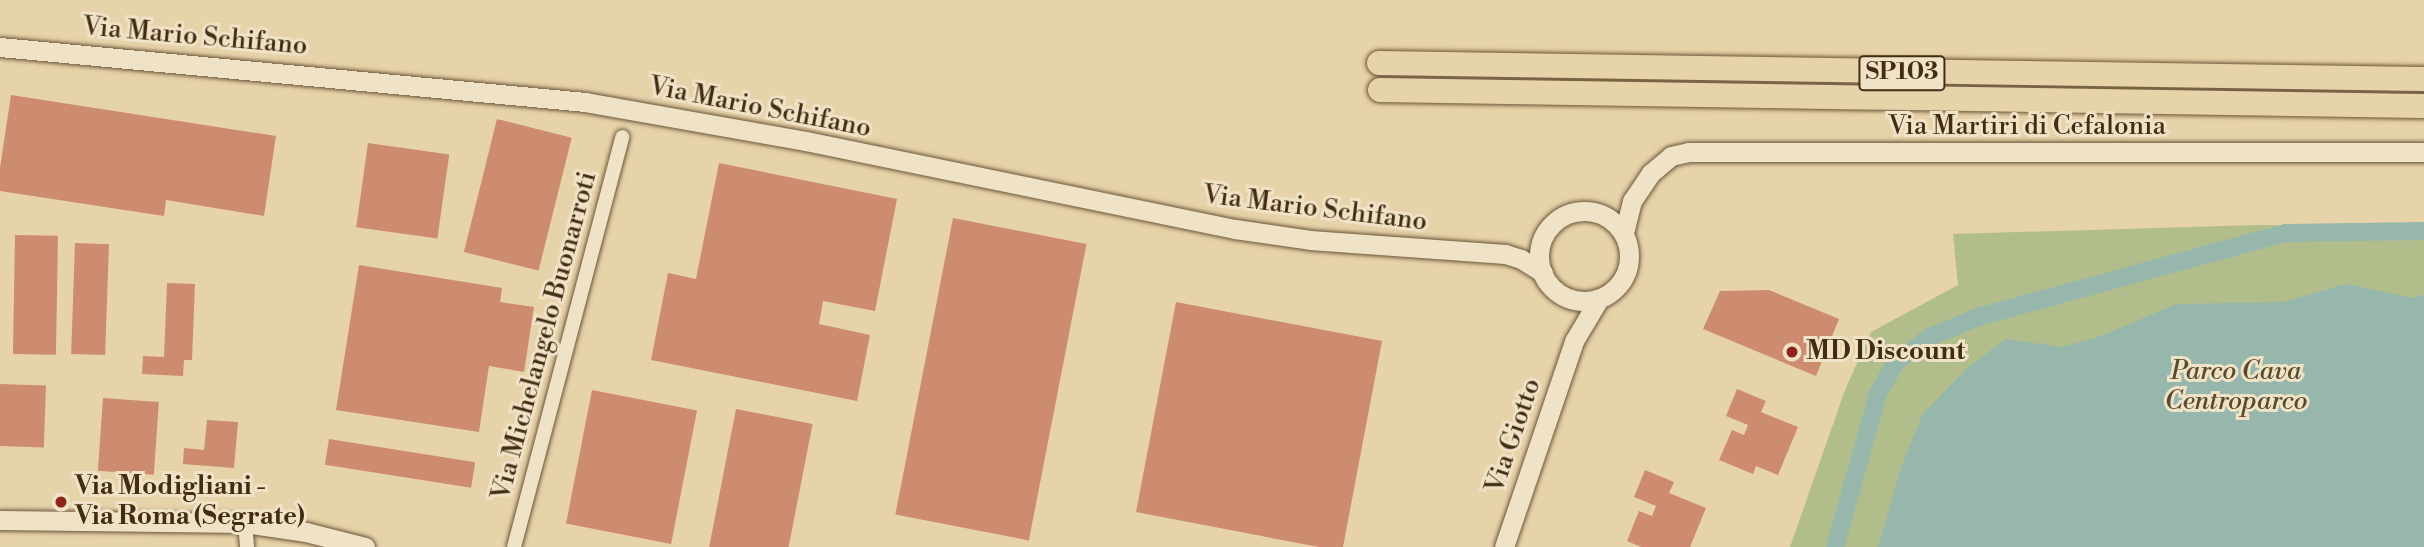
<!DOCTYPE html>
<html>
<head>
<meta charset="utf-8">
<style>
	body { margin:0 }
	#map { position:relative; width:2424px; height:547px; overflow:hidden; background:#e7d3a9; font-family:"Libre Bodoni",serif }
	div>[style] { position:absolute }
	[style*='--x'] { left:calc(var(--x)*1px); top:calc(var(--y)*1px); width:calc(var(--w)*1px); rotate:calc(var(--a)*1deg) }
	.green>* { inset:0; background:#b1be8c }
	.water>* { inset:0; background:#97b7ac }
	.canal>* { height:18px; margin:-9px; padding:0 9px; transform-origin:9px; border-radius:9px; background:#97b7ac }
	.building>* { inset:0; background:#cd8b70; transform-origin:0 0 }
	.roads { filter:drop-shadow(0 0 2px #6b5639) drop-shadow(0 0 2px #6b5639) }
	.street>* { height:14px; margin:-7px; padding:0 7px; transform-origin:7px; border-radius:7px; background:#efe2c7 }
	.secondary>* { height:19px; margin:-9.5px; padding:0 9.5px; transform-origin:9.5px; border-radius:9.5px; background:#efe2c7 }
	.secondary>.ring { margin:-9.5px; padding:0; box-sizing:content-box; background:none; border:19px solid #efe2c7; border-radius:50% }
	.highway>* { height:24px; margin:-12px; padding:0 12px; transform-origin:12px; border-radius:12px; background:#e7d3a9 }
	.dots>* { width:19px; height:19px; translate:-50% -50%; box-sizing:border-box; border:4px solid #efe2c7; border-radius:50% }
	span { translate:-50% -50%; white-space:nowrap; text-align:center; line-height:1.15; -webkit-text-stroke:6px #efe2c7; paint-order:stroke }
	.shield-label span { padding:2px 5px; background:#efe2c7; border:2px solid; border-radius:5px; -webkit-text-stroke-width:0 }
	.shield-label { font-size:24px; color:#422d14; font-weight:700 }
	.street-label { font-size:26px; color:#422d14 }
	.poi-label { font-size:26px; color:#422d14; font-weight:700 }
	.left { translate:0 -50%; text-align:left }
	.park-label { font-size:26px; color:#584a2c; font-style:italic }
</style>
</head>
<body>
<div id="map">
	<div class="green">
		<i style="clip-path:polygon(2256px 225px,2424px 226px,2424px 547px,1790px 547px,1845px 390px,1871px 332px,1958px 285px,1953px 234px)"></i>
	</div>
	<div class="water">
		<i style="clip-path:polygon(2345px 284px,2414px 298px,2424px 295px,2424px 547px,1878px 547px,1901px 468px,1922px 415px,1967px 368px,2006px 339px,2061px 347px,2102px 336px,2176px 304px,2284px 302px)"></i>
	</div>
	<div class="canal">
		<i style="--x:1835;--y:547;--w:159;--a:-74.3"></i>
		<i style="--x:1878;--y:394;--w:35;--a:-61"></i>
		<i style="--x:1895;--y:363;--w:44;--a:-36.6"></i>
		<i style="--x:1930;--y:337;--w:52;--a:-22.6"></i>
		<i style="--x:1978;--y:317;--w:319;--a:-15.3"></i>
		<i style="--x:2286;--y:233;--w:138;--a:-0.8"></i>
	</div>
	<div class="building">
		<i style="clip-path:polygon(11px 95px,276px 136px,264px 216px,166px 200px,164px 216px,0 191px,0 168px)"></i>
		<i style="left:497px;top:119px;width:77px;height:137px;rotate:14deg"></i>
		<i style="left:368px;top:143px;width:82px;height:85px;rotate:8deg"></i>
		<i style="clip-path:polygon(719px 163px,897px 199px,875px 311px,823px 301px,819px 324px,870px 335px,857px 401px,651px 360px,668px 273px,696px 279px)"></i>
		<i style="left:953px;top:218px;width:136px;height:302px;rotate:11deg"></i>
		<i style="left:15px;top:235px;width:43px;height:119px;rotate:1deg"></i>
		<i style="left:75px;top:243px;width:34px;height:111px;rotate:2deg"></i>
		<i style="clip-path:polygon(359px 265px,502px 288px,500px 302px,534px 307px,524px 372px,489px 366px,479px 432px,336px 410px)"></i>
		<i style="clip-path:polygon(167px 283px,195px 284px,192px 360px,184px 360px,183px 376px,142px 374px,143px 356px,164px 357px)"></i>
		<i style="clip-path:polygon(1769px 290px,1839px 319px,1816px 376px,1703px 329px,1720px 291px)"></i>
		<i style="clip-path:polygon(1176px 302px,1382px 341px,1343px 547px,1319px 547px,1136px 512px)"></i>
		<i style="left:0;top:384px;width:46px;height:62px;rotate:2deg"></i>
		<i style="clip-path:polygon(1737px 389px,1766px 401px,1761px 412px,1798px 427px,1778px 475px,1756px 466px,1753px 474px,1719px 460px,1732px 430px,1744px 435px,1748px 425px,1726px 416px)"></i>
		<i style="left:592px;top:390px;width:107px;height:136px;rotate:11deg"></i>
		<i style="left:103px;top:398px;width:56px;height:73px;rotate:4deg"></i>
		<i style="left:736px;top:409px;width:78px;height:141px;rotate:11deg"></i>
		<i style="clip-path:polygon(207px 420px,238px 422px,234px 468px,183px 464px,184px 448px,204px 450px)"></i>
		<i style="left:329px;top:439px;width:148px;height:26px;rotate:9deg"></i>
		<i style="clip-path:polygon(1645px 470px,1674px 482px,1669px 493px,1706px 508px,1690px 547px,1641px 547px,1627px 541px,1639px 511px,1652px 516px,1656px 506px,1634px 497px)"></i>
	</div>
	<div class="roads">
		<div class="street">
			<i style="--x:245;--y:523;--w:24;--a:85"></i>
			<i style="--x:514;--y:547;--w:424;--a:-75.2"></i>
		</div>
		<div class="secondary">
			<i style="--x:0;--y:47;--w:588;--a:5.37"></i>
			<i style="--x:585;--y:102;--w:224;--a:10"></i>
			<i style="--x:806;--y:141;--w:438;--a:11.6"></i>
			<i style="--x:1235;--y:229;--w:76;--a:8.3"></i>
			<i style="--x:1310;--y:240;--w:196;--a:4.1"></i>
			<i style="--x:1505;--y:254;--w:17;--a:17"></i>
			<i style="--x:1521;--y:259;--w:26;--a:32"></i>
			<i class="ring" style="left:1539px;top:211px;width:71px;height:71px"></i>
			<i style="--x:1624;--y:233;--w:33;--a:-76"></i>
			<i style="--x:1632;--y:201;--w:34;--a:-56"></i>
			<i style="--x:1651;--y:173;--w:26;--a:-40"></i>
			<i style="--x:1671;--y:156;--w:17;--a:-13"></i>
			<i style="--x:1688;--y:152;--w:736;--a:0"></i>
			<i style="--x:0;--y:520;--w:245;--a:0.7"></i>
			<i style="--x:245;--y:523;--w:62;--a:8.4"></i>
			<i style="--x:306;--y:532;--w:61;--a:14.3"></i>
			<i style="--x:1504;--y:547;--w:218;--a:-71.2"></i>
			<i style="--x:1574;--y:341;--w:49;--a:-59.2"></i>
		</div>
		<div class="highway">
			<i style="--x:1379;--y:63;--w:1045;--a:0.88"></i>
			<i style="--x:1380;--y:90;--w:1044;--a:0.88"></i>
		</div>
	</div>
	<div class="dots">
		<i style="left:1792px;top:352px;background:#8f2418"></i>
		<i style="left:61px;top:502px;background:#8f2418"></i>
	</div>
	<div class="shield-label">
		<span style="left:1902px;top:73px">SP103</span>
	</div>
	<div class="street-label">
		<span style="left:195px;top:37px;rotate:5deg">Via Mario Schifano</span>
		<span style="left:760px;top:108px;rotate:11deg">Via Mario Schifano</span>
		<span style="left:2027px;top:127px">Via Martiri di Cefalonia</span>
		<span style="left:1315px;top:209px;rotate:7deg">Via Mario Schifano</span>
		<span style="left:545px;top:336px;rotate:-75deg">Via Michelangelo Buonarroti</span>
		<span style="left:1514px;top:436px;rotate:-71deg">Via Giotto</span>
	</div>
	<div class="poi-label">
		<span class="left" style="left:1806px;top:352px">MD Discount</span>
		<span class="left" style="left:75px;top:502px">Via Modigliani -<br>Via Roma (Segrate)</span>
	</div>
	<div class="park-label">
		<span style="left:2236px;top:387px">Parco Cava<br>Centroparco</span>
	</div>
</div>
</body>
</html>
